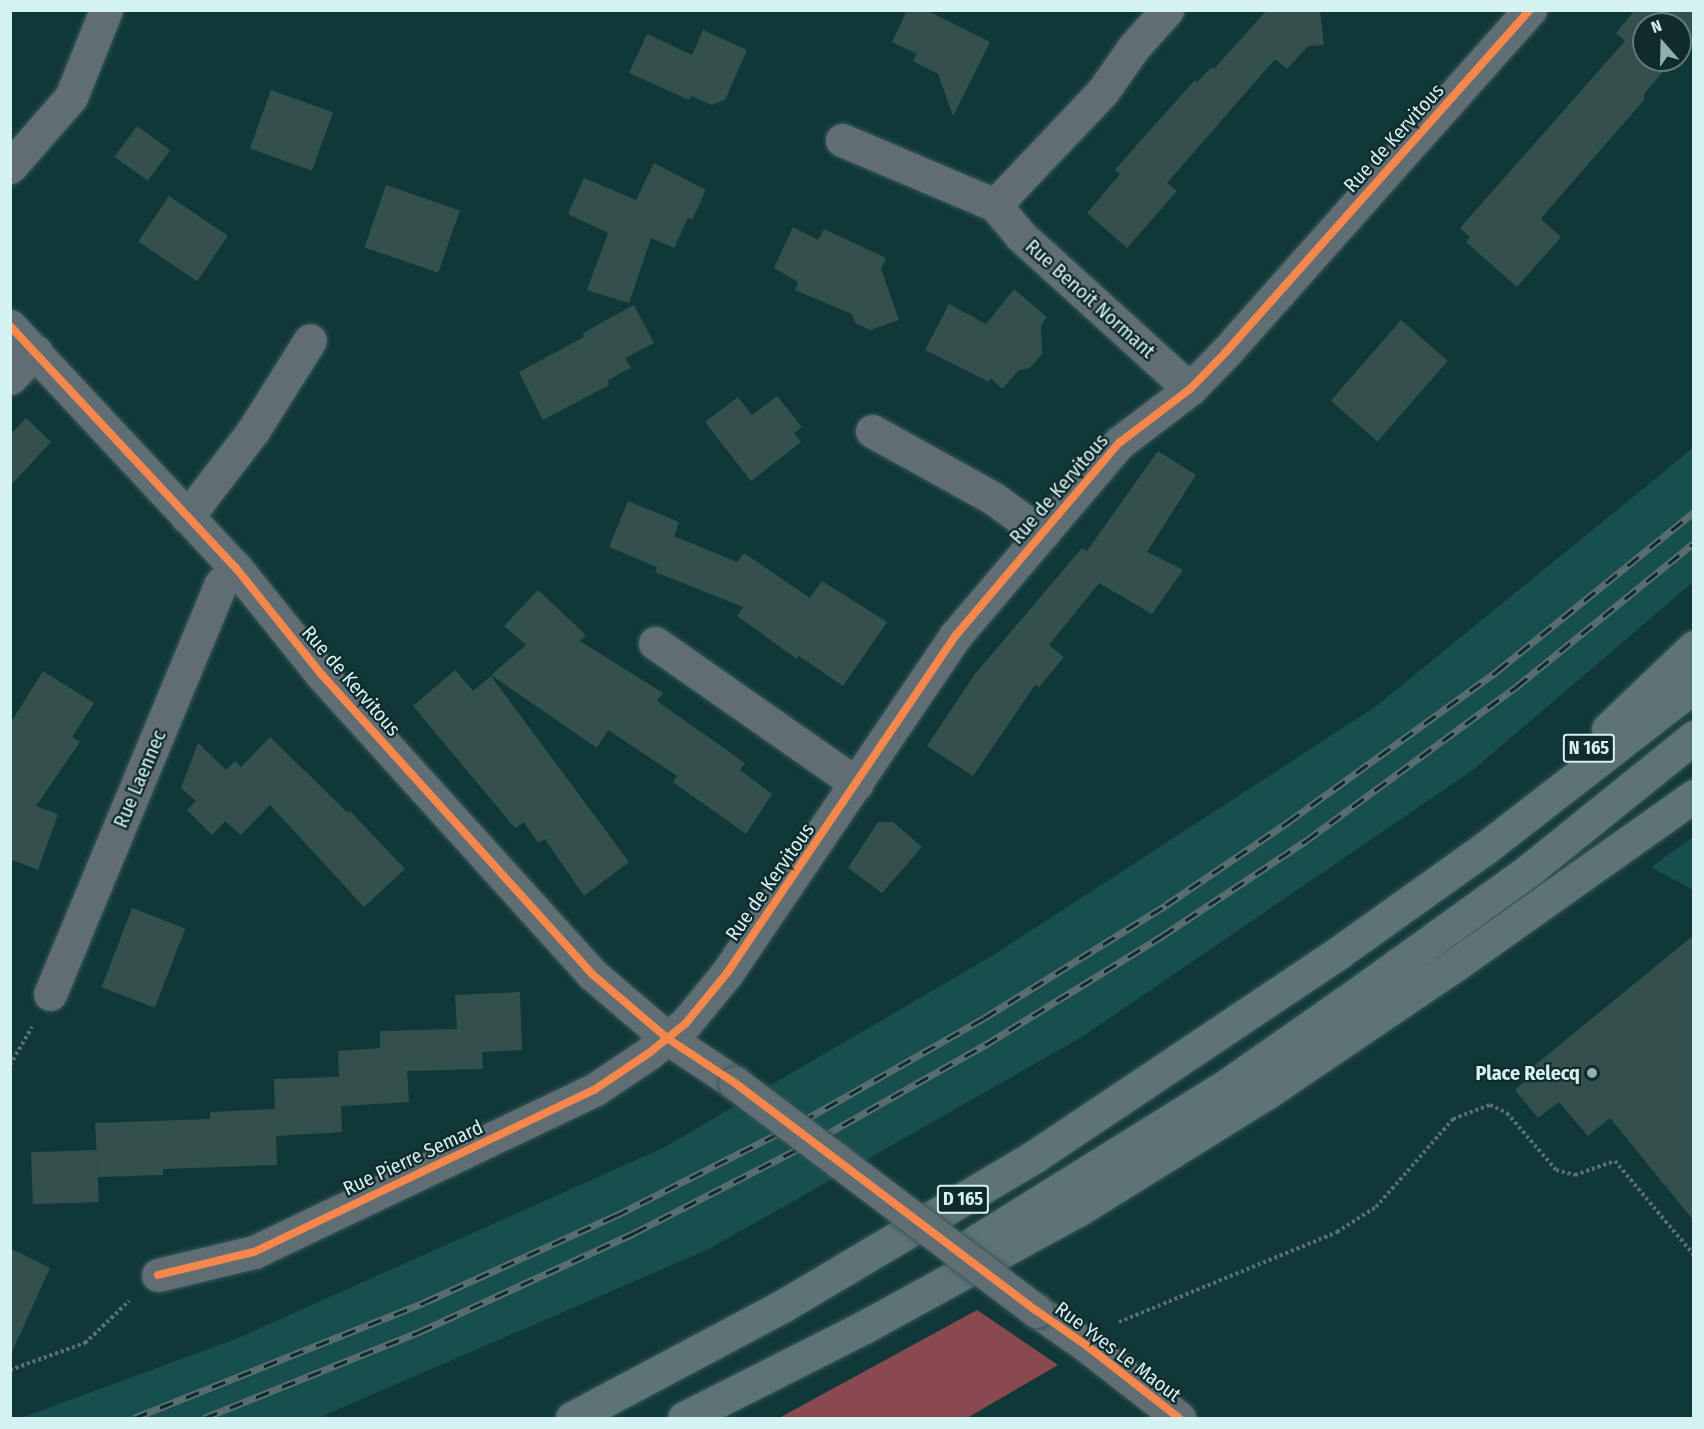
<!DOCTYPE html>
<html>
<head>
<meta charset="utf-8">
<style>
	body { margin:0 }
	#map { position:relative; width:1704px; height:1429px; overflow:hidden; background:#113838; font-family:"Fira Sans Condensed",sans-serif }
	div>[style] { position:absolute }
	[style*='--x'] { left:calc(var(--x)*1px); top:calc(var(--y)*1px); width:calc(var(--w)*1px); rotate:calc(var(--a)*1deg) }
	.built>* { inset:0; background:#174e4e }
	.green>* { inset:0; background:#8a4851 }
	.building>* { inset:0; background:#33504d; transform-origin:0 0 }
	.path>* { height:4px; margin-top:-2px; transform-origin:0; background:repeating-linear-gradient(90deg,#5d6f72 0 3px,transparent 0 6px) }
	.roads { filter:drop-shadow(0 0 2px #375656) drop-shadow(0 0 2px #375656) }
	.minor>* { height:33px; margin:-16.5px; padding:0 16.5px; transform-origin:16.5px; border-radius:16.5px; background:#606e73 }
	.highway>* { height:33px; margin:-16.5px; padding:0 16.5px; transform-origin:16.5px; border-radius:16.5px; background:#5d7376 }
	.rail>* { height:7px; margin-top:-3.5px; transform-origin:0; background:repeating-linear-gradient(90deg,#112a2a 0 14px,#5d6f71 0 28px); box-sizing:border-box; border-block:2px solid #5d6f71 }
	.bridges { filter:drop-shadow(0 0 2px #375656) drop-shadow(0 0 2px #375656) }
	.minor-bridge>* { height:33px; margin:-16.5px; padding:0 16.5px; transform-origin:16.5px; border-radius:16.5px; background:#606e73 }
	.cycleway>* { height:8px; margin:-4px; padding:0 4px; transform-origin:4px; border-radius:4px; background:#f5874c }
	.dots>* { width:16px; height:16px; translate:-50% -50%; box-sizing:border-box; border:3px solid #112a2a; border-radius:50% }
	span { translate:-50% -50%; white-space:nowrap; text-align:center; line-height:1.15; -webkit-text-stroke:4.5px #112a2a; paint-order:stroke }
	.shield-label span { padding:2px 4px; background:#112a2a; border:2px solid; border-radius:4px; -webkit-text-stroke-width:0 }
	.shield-label { font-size:18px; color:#d4f2f1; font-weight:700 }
	.street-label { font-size:20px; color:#d4f2f1 }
	.poi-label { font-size:20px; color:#d4f2f1; font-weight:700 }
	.right { translate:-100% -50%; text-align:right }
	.frame { position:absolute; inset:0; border:12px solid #d4f2f1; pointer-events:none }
	.north { position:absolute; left:1632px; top:12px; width:60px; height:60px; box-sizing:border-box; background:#112a2a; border:2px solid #5f7a7a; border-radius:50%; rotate:340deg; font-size:16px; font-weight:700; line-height:24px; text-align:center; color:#d4f2f1 }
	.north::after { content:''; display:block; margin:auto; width:21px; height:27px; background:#90b1b0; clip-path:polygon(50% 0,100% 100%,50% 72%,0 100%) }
</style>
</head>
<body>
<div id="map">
	<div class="built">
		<i style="clip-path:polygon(1693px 448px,1693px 582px,1473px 770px,1082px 1037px,709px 1249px,318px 1418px,21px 1418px,238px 1338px,665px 1147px,995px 954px,1375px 707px)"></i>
		<i style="clip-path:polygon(1693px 837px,1693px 890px,1651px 867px)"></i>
	</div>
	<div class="green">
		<i style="clip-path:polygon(977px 1310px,1058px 1365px,967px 1418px,779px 1418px)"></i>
	</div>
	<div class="building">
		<i style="clip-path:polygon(907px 10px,926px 10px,990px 42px,953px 116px,938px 74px,913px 61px,917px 54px,892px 42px)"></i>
		<i style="clip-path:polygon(1267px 10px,1320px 10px,1324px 45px,1308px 46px,1287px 69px,1275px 59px,1167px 183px,1177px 191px,1127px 248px,1087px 213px,1120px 174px,1115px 170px,1135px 147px,1195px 80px,1197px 82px,1212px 67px,1214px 69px)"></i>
		<i style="clip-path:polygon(1635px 10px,1694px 10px,1694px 35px,1680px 51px,1680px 24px,1644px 24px,1644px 60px,1673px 60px,1644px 94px,1644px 100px,1543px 216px,1541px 219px,1561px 237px,1517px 287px,1466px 242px,1470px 237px,1460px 228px,1625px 41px,1616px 33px)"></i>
		<i style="clip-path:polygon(703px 30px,747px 50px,725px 100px,712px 105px,691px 96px,689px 100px,629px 73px,647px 34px,692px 55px)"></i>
		<i style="left:271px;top:90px;width:66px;height:62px;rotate:20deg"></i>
		<i style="left:137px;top:126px;width:41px;height:38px;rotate:36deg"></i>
		<i style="clip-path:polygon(654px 163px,706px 190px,692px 220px,688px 218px,674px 248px,651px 238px,629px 303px,587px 290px,608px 233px,568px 214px,584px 178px,636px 200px)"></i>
		<i style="left:386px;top:185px;width:78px;height:66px;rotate:19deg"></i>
		<i style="left:169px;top:196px;width:71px;height:55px;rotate:34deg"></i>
		<i style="clip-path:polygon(793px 227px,818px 240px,824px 229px,886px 258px,881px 269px,899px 320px,870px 330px,855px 323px,852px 314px,795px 290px,798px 282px,774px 268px)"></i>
		<i style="clip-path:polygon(1014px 289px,1047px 317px,1041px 325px,1042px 354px,1030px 368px,1019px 370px,1002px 389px,991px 378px,989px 382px,925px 350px,949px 304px,986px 324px)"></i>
		<i style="clip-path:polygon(634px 305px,654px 343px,625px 358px,631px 368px,608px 380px,609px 385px,543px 420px,519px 372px,584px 337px,583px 333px)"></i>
		<i style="left:1401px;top:320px;width:62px;height:107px;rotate:41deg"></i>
		<i style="clip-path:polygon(777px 396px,802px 427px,794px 433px,801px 442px,751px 481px,705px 422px,738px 397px,752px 415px)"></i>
		<i style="clip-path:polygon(26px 418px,51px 442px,10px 486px,10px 435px)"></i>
		<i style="clip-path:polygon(1158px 451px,1196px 475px,1147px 552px,1183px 570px,1152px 614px,1099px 583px,1049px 645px,1064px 657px,1039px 687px,1035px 685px,973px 776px,927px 746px,975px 674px,1082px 548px,1087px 551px)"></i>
		<i style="clip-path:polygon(628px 501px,679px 522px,674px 536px,737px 562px,744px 553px,810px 598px,822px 581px,887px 622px,843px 686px,799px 656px,797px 659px,737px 616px,743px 607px,655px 572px,657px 567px,609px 547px)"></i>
		<i style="clip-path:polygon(538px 590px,586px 635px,580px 641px,663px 693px,657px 701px,745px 763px,740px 770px,772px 794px,746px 834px,673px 782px,677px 776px,608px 730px,597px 748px,491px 675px,526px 645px,504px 626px)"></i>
		<i style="clip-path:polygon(455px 670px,473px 691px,491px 676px,629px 862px,584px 896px,545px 839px,538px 843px,524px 822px,515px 828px,413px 706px)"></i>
		<i style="clip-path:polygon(43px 671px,94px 703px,72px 737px,80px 742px,36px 806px,58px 814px,38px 870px,10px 859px,10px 724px)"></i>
		<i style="clip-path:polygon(270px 737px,348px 813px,350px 811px,405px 869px,364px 907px,270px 805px,241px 835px,225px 821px,212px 835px,187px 810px,196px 801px,181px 788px,198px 743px,226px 770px,235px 761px,241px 767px)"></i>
		<i style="clip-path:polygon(878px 822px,893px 822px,922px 847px,882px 893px,848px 868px)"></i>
		<i style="left:132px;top:908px;width:57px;height:85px;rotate:21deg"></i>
		<i style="clip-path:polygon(1694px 935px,1694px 1221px,1610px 1118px,1588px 1136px,1559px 1102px,1538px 1118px,1515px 1090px,1528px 1079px,1524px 1074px)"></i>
		<i style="clip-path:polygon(520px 992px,522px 1050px,482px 1052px,483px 1069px,407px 1071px,409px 1102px,341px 1106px,342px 1132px,276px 1136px,277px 1165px,163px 1169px,163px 1175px,98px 1177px,95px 1123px,210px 1119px,210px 1112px,275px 1109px,274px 1079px,339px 1077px,338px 1051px,380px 1048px,380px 1031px,457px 1029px,455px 995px)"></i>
		<i style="left:97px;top:1150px;width:52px;height:66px;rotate:88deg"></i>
		<i style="clip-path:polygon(10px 1248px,50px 1268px,10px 1356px)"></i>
	</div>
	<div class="path">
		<i style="--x:10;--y:1065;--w:44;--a:-59.9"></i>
		<i style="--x:1119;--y:1322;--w:236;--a:-22.4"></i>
		<i style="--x:1337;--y:1232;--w:46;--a:-32.7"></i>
		<i style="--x:1376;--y:1207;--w:117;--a:-48.8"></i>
		<i style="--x:1453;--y:1119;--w:40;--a:-21"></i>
		<i style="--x:1490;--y:1105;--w:19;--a:25"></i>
		<i style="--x:1507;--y:1113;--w:75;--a:49.3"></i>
		<i style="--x:1556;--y:1170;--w:20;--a:15"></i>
		<i style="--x:1575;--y:1175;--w:42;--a:-19.3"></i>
		<i style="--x:1615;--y:1161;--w:123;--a:50"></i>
		<i style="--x:10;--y:1370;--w:80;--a:-19.8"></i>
		<i style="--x:85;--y:1343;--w:61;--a:-43.7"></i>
	</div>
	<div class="roads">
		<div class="minor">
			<i style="--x:842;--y:140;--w:166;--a:23"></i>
			<i style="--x:995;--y:205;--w:40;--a:50"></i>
			<i style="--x:1021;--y:236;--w:228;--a:42.2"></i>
			<i style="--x:10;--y:167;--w:93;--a:-48.9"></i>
			<i style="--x:71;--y:97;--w:94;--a:-68.1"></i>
			<i style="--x:995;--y:205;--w:157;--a:-46.5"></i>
			<i style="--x:1103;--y:91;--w:54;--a:-54.8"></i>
			<i style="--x:1134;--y:47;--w:50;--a:-48.3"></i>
			<i style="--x:10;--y:326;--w:331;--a:47"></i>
			<i style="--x:236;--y:568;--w:137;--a:51.2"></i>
			<i style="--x:322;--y:675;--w:403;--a:47.9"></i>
			<i style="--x:592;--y:974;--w:99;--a:40.5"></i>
			<i style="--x:667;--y:1038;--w:82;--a:33.5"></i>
			<i style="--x:10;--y:378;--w:37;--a:-46"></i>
			<i style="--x:872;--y:431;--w:138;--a:29"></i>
			<i style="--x:993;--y:498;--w:61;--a:36.3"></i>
			<i style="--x:187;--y:517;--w:108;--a:-52.5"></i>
			<i style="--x:253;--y:431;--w:107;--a:-57.9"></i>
			<i style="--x:655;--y:643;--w:246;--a:34.9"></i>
			<i style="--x:50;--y:994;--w:443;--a:-67.4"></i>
			<i style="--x:220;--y:585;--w:23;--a:-47"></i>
			<i style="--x:158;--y:1275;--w:99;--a:-13.5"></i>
			<i style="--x:254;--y:1252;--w:377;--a:-25.5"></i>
			<i style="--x:594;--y:1090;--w:66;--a:-33.9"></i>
			<i style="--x:649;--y:1053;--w:48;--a:-39"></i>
			<i style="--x:686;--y:1023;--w:65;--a:-50.6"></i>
			<i style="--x:727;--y:973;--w:408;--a:-55.9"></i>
			<i style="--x:956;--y:635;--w:252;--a:-49.7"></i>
			<i style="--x:1119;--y:443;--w:89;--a:-37.3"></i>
			<i style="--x:1190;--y:389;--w:52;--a:-45.8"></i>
			<i style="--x:1226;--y:352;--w:458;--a:-48.4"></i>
			<i style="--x:1037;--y:1311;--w:61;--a:35"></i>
			<i style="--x:1087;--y:1346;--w:117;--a:38"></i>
		</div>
		<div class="highway">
			<i style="--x:1608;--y:729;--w:119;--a:-43.6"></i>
			<i style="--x:962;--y:1250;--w:312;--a:-31.9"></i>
			<i style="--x:1227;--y:1085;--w:171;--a:-35"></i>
			<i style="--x:1367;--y:987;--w:200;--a:-35.8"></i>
			<i style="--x:1529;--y:870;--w:212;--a:-38.9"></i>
			<i style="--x:572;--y:1418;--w:237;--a:-28"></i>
			<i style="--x:781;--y:1307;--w:295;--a:-30.7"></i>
			<i style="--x:1035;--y:1156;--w:365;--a:-33.8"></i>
			<i style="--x:1338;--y:953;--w:179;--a:-35.5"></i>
			<i style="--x:1484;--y:849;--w:266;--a:-37.8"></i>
			<i style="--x:684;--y:1418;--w:202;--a:-26.8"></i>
			<i style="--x:864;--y:1327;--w:244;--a:-28.7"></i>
			<i style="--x:1078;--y:1210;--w:221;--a:-31.9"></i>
			<i style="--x:1266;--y:1093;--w:228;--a:-34.1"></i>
			<i style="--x:1455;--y:965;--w:293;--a:-35.3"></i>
		</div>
	</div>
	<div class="rail">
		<i style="--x:134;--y:1418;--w:313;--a:-21.7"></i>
		<i style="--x:425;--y:1302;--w:209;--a:-24.4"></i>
		<i style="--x:615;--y:1216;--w:208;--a:-26.8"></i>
		<i style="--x:801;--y:1122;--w:210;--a:-29.6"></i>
		<i style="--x:984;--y:1018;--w:214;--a:-31.8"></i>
		<i style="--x:1166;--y:905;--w:148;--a:-34.2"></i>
		<i style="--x:1288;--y:822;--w:258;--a:-35.8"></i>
		<i style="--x:1497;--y:671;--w:253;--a:-38.9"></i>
		<i style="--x:204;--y:1418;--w:232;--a:-21.8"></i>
		<i style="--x:419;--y:1332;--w:237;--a:-24.7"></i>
		<i style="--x:634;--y:1233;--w:207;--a:-27.1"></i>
		<i style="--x:818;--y:1139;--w:192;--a:-29.4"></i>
		<i style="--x:985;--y:1045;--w:208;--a:-31.6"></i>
		<i style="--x:1162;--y:936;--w:174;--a:-33.5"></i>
		<i style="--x:1307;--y:840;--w:259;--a:-36.2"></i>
		<i style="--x:1516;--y:687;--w:229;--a:-39"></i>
	</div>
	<div class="bridges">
		<div class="minor-bridge">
			<i style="--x:735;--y:1083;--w:378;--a:37.1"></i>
		</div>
	</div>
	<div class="cycleway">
		<i style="--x:10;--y:326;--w:331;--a:47"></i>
		<i style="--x:236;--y:568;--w:137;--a:51.2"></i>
		<i style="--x:322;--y:675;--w:403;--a:47.9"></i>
		<i style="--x:592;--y:974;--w:99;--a:40.5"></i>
		<i style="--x:667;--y:1038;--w:82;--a:33.5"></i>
		<i style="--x:735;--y:1083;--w:378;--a:37.1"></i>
		<i style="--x:1037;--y:1311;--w:61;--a:35"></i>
		<i style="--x:1087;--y:1346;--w:117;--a:38"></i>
		<i style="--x:158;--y:1275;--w:99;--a:-13.5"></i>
		<i style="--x:254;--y:1252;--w:377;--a:-25.5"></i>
		<i style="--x:594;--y:1090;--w:66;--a:-33.9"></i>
		<i style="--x:649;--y:1053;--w:48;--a:-39"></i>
		<i style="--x:686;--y:1023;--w:65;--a:-50.6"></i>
		<i style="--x:727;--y:973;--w:408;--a:-55.9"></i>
		<i style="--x:956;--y:635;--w:252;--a:-49.7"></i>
		<i style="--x:1119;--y:443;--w:89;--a:-37.3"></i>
		<i style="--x:1190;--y:389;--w:52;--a:-45.8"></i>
		<i style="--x:1226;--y:352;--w:458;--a:-48.4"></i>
	</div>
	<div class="dots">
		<i style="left:1592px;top:1073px;background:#90b1b0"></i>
	</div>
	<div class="shield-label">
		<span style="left:1589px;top:748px">N 165</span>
		<span style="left:963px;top:1199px">D 165</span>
	</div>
	<div class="street-label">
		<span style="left:1394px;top:138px;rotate:-48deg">Rue de Kervitous</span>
		<span style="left:1090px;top:299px;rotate:42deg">Rue Benoit Normant</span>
		<span style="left:1059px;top:489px;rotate:-49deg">Rue de Kervitous</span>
		<span style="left:351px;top:681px;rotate:49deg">Rue de Kervitous</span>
		<span style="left:140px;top:779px;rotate:-67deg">Rue Laennec</span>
		<span style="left:770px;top:882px;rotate:-55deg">Rue de Kervitous</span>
		<span style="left:413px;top:1158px;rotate:-25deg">Rue Pierre Semard</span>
		<span style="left:1118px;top:1352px;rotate:37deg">Rue Yves Le Maout</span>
	</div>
	<div class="poi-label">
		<span class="right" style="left:1580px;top:1073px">Place Relecq</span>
	</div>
	<div class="frame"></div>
	<div class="north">N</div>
</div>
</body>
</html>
